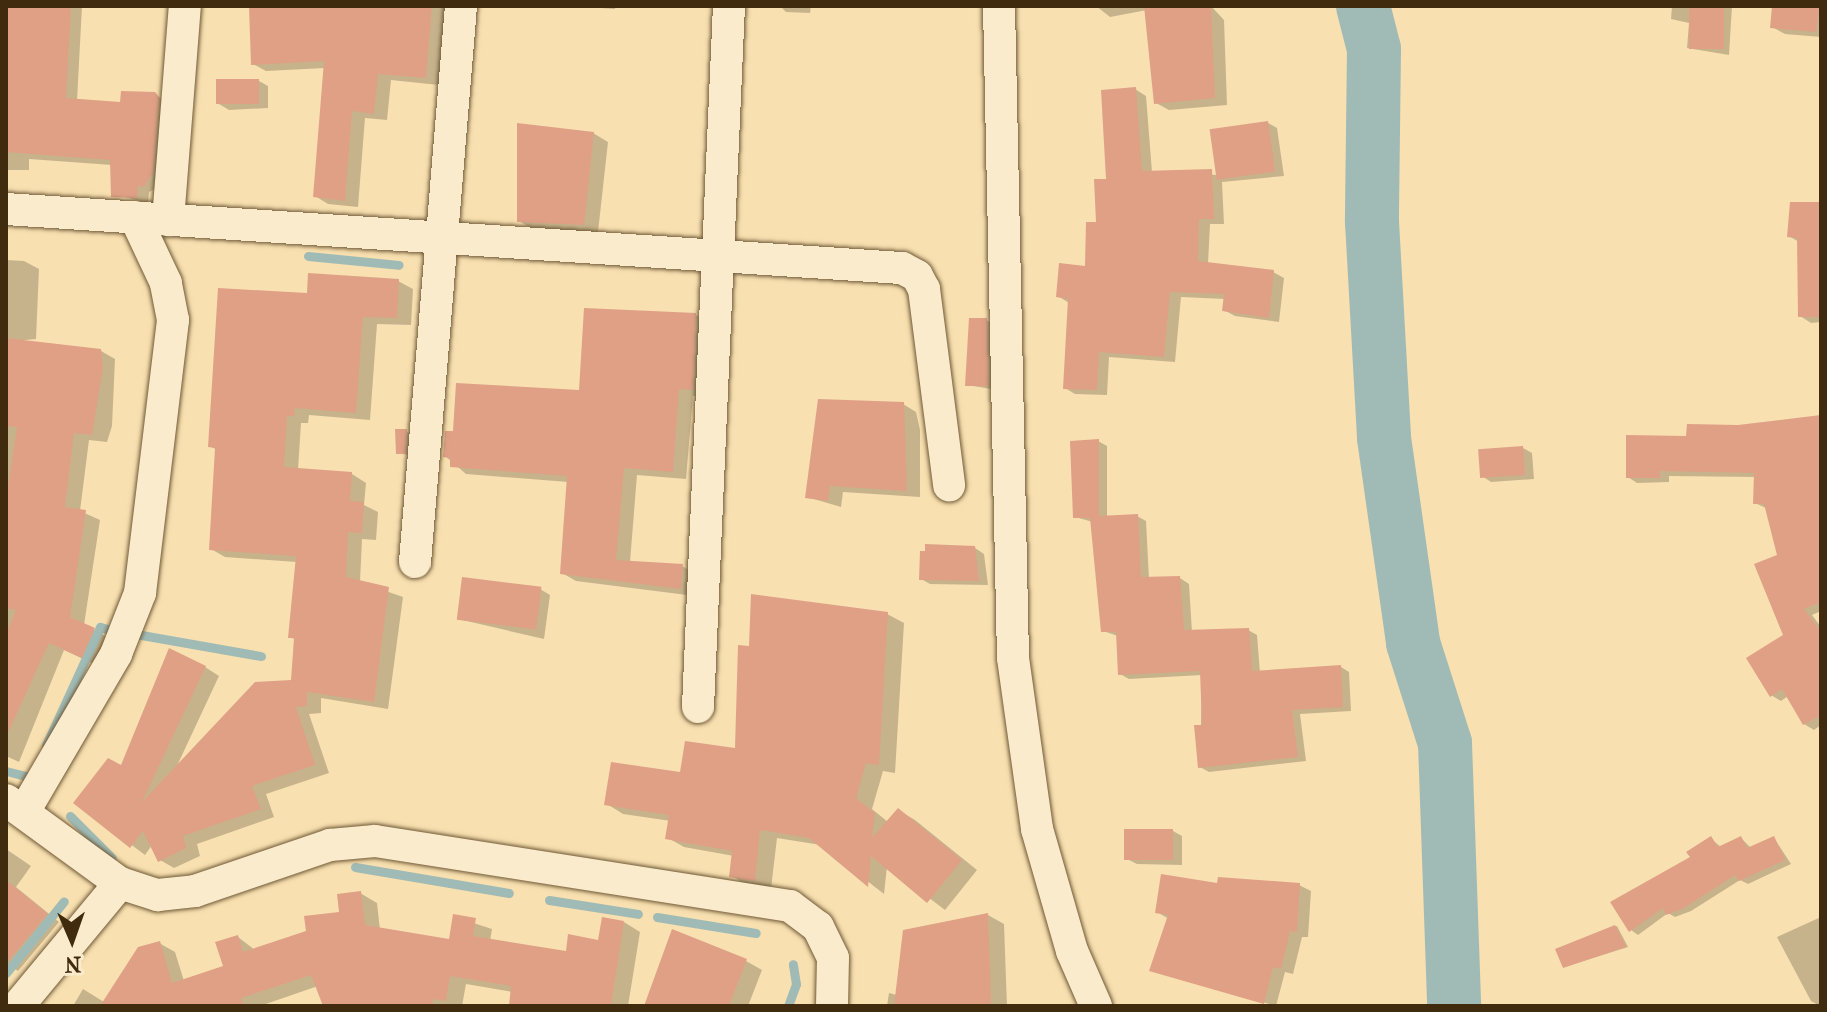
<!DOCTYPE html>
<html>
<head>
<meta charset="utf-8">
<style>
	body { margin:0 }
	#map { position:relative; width:1827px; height:1012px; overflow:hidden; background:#f8e0b0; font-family:"IM FELL French Canon",serif }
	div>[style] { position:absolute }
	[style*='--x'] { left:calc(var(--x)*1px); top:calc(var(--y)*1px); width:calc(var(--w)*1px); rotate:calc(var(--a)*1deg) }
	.shadow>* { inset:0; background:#0003 }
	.stream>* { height:9px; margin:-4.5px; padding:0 4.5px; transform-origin:4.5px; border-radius:4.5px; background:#a0bbb5 }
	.river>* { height:54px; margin:-27px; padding:0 27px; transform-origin:27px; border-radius:27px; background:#a0bbb5 }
	.building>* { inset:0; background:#dfa086; transform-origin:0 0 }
	.roads { filter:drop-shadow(0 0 2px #6f5836) drop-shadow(0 0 2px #6f5836) }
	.street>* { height:32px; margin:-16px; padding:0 16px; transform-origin:16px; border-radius:16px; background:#faebcc }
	span { translate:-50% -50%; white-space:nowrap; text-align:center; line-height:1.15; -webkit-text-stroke:7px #faebcc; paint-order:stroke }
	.frame { position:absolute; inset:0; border:8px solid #412b0e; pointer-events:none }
	.north { position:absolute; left:32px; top:900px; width:80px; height:80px; -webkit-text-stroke:6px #faebcc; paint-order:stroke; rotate:178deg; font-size:22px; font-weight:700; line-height:32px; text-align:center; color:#412b0e }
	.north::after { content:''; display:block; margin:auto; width:28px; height:36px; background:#412b0e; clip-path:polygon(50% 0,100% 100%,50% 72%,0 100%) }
</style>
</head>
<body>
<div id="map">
	<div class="shadow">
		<i style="clip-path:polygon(6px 6px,82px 6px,77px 101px,122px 104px,154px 94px,166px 101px,161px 186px,149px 192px,148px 203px,113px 194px,112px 165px,29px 159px,29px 170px,6px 170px)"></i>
		<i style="clip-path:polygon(251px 6px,446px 6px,439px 85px,391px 80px,387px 120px,365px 118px,358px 207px,328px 204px,315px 196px,325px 68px,266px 71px,253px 64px)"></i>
		<i style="clip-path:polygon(572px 6px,615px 6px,615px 9px)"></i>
		<i style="clip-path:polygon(780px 6px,811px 6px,810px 13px,786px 12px)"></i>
		<i style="clip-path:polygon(1096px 6px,1211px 6px,1224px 20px,1227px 105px,1169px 110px,1156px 103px,1147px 10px,1110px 17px)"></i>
		<i style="clip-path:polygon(1672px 6px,1732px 6px,1729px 55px,1687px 48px,1689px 23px,1671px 19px)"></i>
		<i style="clip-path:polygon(1774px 6px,1821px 6px,1821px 37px,1785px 34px,1772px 27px)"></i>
		<i style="clip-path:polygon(259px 81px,268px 86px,268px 108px,229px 110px,219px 104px)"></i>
		<i style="clip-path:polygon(1135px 89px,1146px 96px,1152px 172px,1218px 175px,1268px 123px,1277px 128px,1284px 176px,1222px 182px,1224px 224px,1210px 224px,1208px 264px,1273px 272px,1284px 278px,1279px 322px,1235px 316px,1224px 310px,1225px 299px,1181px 297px,1175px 362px,1109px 357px,1107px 395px,1075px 394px,1065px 388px,1069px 303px,1058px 296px,1087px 268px)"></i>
		<i style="clip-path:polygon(593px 133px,608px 142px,598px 232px,533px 229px,519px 221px,517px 173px,544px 174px)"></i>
		<i style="clip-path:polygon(1821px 204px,1821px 322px,1811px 323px,1800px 316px,1799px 242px,1789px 236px)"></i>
		<i style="clip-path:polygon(6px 260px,24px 261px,39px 269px,36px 339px,15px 341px,101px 351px,115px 359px,112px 426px,107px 442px,89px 440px,80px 511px,100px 520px,84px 625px,109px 638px,96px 665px,64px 650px,19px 762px,6px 756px)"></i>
		<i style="clip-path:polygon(398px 281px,413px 289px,411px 325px,377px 324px,370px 420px,309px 415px,308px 423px,301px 423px,298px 470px,352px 474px,366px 483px,364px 505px,378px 512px,376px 540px,362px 539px,360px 582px,403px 597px,388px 709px,321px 698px,321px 713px,309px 714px,329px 773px,266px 794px,274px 817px,197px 844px,200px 856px,174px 868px,160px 860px,152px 845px,145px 855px,76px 803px,122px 767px,205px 667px,219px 676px,176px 768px,293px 682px,296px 640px,290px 637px,297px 562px,225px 557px,211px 549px,217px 450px,210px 446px,309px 295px)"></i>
		<i style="clip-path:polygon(696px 315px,710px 323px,707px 397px,693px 396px,686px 479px,637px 475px,630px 562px,682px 566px,696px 574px,695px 596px,576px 581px,562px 573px,568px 482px,466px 474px,445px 456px,581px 392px)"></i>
		<i style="clip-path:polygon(986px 320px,996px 325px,997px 390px,967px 385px)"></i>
		<i style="clip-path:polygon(903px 404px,916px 412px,920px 430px,920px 497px,843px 492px,841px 507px,807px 497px)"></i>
		<i style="clip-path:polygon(1821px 417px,1821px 611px,1812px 615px,1821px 627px,1821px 725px,1814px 730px,1804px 724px,1788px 696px,1781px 701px,1771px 695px,1786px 636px,1780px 556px,1768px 509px,1755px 503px,1756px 477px,1669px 476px,1669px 482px,1637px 483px,1628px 477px,1688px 438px)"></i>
		<i style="clip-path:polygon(406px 431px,410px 434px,409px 455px,398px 453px)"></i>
		<i style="clip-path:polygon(1098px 441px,1107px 446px,1107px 518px,1137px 516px,1146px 521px,1149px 579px,1180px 578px,1189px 584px,1192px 632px,1248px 630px,1257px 635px,1260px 673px,1341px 667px,1349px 672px,1351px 711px,1300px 714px,1306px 761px,1209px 772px,1200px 767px,1202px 675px,1129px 679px,1120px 674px,1118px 636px,1103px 631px,1093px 522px,1075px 517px)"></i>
		<i style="clip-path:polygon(1523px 448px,1532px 453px,1534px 479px,1491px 482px,1482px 476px)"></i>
		<i style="clip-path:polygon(975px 548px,984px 554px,988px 585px,930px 584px,921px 579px)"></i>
		<i style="clip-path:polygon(540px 589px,550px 595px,544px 639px,458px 619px)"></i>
		<i style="clip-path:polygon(887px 614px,904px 623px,895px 773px,883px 771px,872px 809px,888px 822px,898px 810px,915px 820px,977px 870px,945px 910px,887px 866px,884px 894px,821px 845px,777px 838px,771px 889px,748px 886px,732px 876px,734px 856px,684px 847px,668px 838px,671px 821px,623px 814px,607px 804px,737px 750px,751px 648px)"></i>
		<i style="clip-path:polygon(1173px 831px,1182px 836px,1182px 865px,1137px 864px,1127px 859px)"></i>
		<i style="clip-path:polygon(1741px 838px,1751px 848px,1774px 838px,1791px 864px,1748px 884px,1740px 880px,1691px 911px,1675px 917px,1668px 913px,1638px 935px,1631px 930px,1711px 839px,1721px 847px)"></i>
		<i style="clip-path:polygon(6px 849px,31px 866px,16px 887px,59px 922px,18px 971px,6px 964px)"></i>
		<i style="clip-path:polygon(1218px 885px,1299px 885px,1311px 891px,1308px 937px,1302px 937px,1293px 974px,1285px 972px,1276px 1006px,1152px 970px,1169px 919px,1157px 912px)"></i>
		<i style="clip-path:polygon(360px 893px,377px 903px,380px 930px,450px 942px,455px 917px,492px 929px,490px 941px,567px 953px,600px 942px,624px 922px,640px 932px,628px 1006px,511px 1006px,513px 992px,466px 984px,462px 1006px,324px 1006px,318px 986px,260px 1006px,73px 1006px,83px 989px,104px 1002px,159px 943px,175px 952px,184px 981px,226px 967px,238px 937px,255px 950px,308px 932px,342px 914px)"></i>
		<i style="clip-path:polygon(988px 915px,1004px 924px,1007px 1006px,887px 1006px,889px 993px,897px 995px)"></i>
		<i style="clip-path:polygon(1821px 917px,1821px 1005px,1820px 1006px,1811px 1001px,1777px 937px)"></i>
		<i style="clip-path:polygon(1617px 926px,1628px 947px,1564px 967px,1558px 950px)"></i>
		<i style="clip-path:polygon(746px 961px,762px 970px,748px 1006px,646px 1006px)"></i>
	</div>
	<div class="stream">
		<i style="--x:308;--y:256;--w:91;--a:5.6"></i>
		<i style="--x:130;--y:633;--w:133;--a:10"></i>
		<i style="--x:46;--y:745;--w:130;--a:-65.4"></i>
		<i style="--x:100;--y:627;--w:7;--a:16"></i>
		<i style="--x:6;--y:771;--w:29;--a:14"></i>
		<i style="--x:70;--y:816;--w:59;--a:45"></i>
		<i style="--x:355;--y:867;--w:156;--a:9.6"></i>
		<i style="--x:549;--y:900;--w:90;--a:8.9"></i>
		<i style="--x:657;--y:917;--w:100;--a:9.2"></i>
		<i style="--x:6;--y:973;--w:92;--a:-51.1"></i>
		<i style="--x:788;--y:1006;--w:23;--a:-70"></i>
		<i style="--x:796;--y:984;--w:20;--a:-99"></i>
	</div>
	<div class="river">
		<i style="--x:1363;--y:6;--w:44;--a:75.7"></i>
		<i style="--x:1374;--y:49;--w:173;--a:90.7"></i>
		<i style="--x:1372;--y:222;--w:216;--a:86.8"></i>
		<i style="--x:1384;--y:438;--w:207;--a:81.9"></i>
		<i style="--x:1413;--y:643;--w:105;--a:72.3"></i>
		<i style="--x:1445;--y:743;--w:263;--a:88"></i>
	</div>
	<div class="building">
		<i style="clip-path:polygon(6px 6px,71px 6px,66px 98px,120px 102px,121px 91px,155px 92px,159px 97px,153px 173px,144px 187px,138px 186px,137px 198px,111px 197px,110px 160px,6px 152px)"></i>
		<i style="clip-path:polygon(249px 6px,432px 6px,426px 78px,378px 74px,374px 114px,352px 111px,345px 201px,313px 197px,324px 61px,251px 65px)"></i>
		<i style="clip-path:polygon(1144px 6px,1211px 6px,1215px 98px,1154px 104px)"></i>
		<i style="left:1689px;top:6px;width:35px;height:43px"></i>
		<i style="clip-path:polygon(1772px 6px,1819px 7px,1816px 32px,1770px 28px)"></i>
		<i style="left:259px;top:79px;width:25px;height:43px;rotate:90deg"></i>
		<i style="clip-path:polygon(1136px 87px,1142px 171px,1212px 169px,1214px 219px,1199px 219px,1198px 261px,1274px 270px,1269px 318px,1222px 311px,1224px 294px,1170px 292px,1164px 357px,1099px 352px,1097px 390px,1063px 389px,1068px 299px,1056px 297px,1059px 263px,1085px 266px,1086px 222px,1096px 222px,1094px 179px,1106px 179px,1101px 90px)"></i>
		<i style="left:1268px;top:121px;width:51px;height:59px;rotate:82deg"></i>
		<i style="clip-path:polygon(517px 123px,594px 132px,584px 225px,517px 222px)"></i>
		<i style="clip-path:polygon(1790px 202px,1821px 202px,1821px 317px,1798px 317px,1797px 238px,1787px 237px)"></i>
		<i style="clip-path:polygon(308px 273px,399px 279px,397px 318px,363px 317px,356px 413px,295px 408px,294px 416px,287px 416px,284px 467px,352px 472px,350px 501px,364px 502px,362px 533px,348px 532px,346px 577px,389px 587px,374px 702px,307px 692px,307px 706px,296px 707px,315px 765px,252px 786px,261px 809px,183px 836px,186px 848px,158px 862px,143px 831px,130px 848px,73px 803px,108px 758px,121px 765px,169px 648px,206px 666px,142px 802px,255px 682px,291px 680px,294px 638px,288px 638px,296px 556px,209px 550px,215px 448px,208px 447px,218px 288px,307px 293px)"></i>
		<i style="clip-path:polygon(584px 308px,696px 313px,693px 390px,679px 389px,673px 472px,624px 468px,616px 560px,683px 564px,681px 589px,560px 574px,567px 476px,450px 467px,450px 458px,443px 457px,445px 431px,453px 431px,456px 383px,579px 390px)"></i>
		<i style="clip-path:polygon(969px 318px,987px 318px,988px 386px,965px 386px)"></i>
		<i style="clip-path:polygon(6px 338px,101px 349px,103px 367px,92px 435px,74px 433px,65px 507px,86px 510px,70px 617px,95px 628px,82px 658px,49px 643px,6px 737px,6px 634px,16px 610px,6px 608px,6px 500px,17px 427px,6px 426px)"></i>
		<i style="clip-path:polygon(818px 399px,904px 402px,907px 491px,830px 486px,828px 501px,805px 498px)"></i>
		<i style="clip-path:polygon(1821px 415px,1821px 602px,1804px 609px,1821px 632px,1821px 715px,1803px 725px,1782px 689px,1770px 697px,1746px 658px,1783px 635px,1754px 564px,1777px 555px,1764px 504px,1753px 504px,1754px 473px,1660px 471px,1660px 478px,1626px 478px,1626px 435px,1686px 436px,1687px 424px,1738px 425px)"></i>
		<i style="clip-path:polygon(395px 429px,407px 429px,405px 454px,396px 454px)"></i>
		<i style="clip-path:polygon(1099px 439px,1099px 516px,1138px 514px,1141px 577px,1180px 576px,1184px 630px,1249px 628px,1252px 671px,1341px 665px,1343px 707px,1292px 710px,1298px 757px,1198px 768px,1194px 725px,1202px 725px,1200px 671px,1118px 675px,1116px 632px,1101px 632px,1090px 518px,1073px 518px,1070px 441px)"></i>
		<i style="left:1523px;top:446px;width:29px;height:45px;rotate:86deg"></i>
		<i style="clip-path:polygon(925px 544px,975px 546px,979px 581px,919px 580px,920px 551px,925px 551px)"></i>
		<i style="left:462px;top:577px;width:80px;height:43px;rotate:7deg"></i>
		<i style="clip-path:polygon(751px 594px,888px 612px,879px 765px,866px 763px,856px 798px,875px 813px,872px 838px,898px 808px,962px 860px,927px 903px,871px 856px,868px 887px,809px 838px,760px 830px,755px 881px,729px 877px,732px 851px,665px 839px,669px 815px,604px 805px,611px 762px,680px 772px,685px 741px,735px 748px,738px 645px,749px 646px)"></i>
		<i style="left:1124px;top:829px;width:49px;height:31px"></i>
		<i style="clip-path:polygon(1711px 836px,1718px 847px,1741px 836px,1747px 848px,1774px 836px,1785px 860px,1739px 881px,1735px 875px,1684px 908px,1666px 915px,1663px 908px,1629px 932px,1610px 902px,1690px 857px,1686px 852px)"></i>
		<i style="clip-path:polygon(1161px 874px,1217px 883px,1218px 877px,1300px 883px,1297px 932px,1290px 931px,1281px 969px,1273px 967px,1264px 1004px,1149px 971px,1168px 915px,1155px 913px)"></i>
		<i style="clip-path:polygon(6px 880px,48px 914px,6px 964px)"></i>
		<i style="clip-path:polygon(361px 891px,365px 925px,449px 939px,453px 914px,476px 918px,473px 936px,566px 951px,568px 934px,598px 940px,602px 917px,624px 921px,611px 1006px,509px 1006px,511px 986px,450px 976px,446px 1001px,433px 999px,432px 1006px,323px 1006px,311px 975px,241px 998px,244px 1006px,100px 1006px,138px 947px,160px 941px,172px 983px,223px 966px,215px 942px,238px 935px,243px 952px,306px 931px,304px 916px,339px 912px,337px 894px)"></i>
		<i style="clip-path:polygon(988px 913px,991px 1006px,894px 1006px,903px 930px)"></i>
		<i style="clip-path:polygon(1615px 925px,1626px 947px,1563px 968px,1555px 949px)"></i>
		<i style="clip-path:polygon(672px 929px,747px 959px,729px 1006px,644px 1006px)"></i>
	</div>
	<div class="roads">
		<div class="street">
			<i style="--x:999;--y:6;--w:652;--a:88.77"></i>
			<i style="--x:1013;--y:658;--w:173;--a:82"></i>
			<i style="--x:1037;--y:829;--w:127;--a:74"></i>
			<i style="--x:1072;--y:951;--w:60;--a:66.4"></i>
			<i style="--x:6;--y:209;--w:898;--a:3.77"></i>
			<i style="--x:902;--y:268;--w:17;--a:28"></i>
			<i style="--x:917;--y:276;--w:15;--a:62"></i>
			<i style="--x:924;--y:289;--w:198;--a:82.7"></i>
			<i style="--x:168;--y:220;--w:215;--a:-85.5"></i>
			<i style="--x:415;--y:562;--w:558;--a:-85.27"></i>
			<i style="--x:698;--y:707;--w:702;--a:-87.47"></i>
			<i style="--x:6;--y:800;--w:141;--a:36.1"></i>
			<i style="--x:120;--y:883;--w:40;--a:18"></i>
			<i style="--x:158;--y:895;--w:37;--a:-6"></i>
			<i style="--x:195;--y:891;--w:143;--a:-18.8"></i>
			<i style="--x:330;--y:845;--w:45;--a:-5.1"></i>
			<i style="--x:375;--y:841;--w:420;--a:8.9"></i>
			<i style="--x:790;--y:906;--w:35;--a:37"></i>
			<i style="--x:818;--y:927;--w:34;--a:64"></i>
			<i style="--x:833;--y:958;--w:48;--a:91.2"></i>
			<i style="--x:25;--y:810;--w:181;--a:-59.7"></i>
			<i style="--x:116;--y:654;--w:66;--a:-68.5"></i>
			<i style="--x:140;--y:593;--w:275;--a:-83.1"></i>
			<i style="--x:173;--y:320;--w:38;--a:-101"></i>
			<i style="--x:166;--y:283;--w:73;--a:-115.2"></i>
			<i style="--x:18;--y:1006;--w:160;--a:-50.3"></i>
		</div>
	</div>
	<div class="frame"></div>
	<div class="north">N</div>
</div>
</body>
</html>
